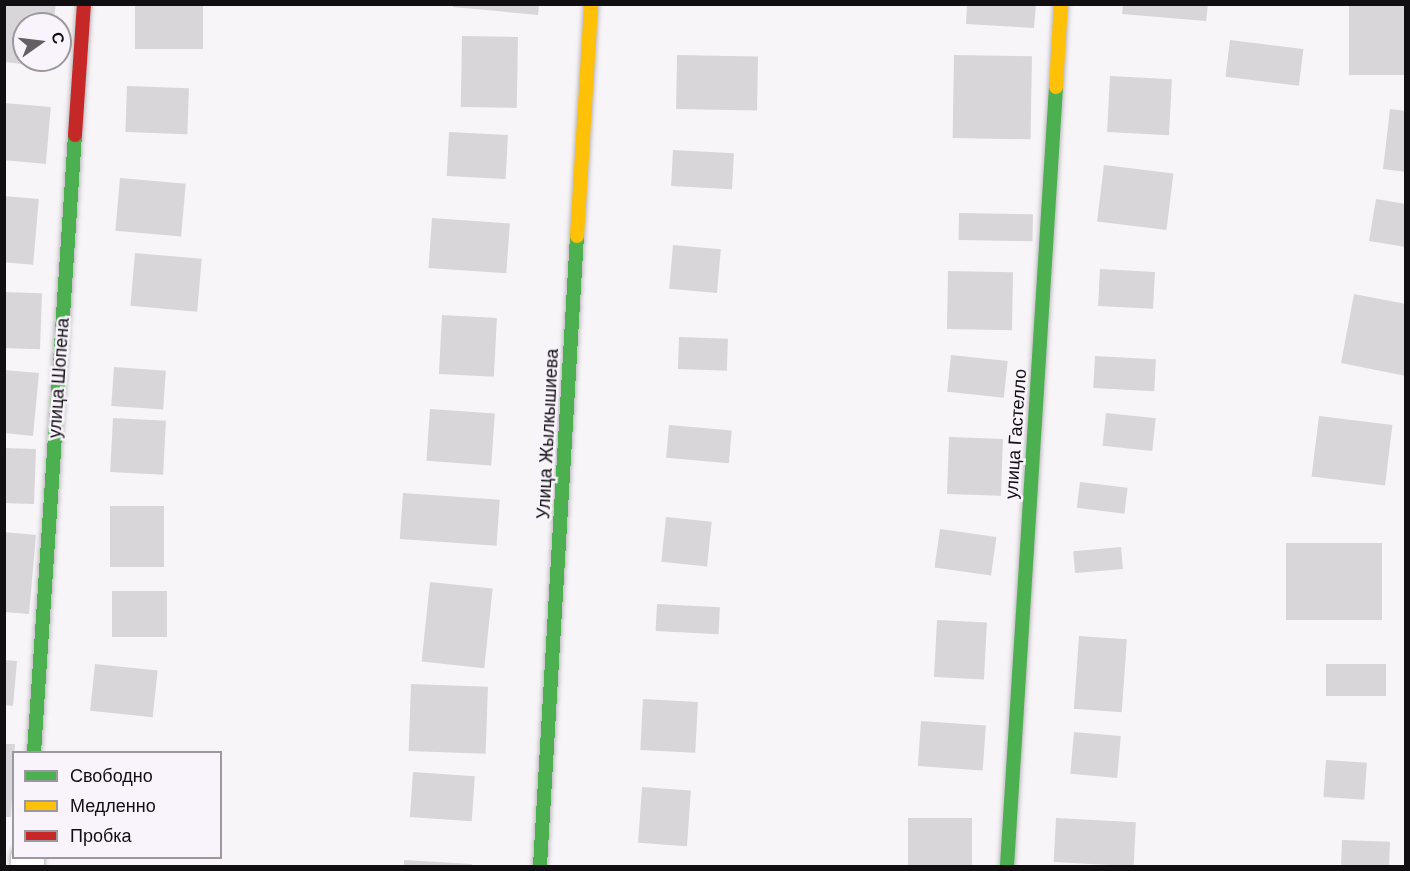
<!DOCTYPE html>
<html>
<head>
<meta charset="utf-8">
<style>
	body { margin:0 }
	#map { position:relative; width:1410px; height:871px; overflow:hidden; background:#f8f5f9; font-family:"DM Sans",sans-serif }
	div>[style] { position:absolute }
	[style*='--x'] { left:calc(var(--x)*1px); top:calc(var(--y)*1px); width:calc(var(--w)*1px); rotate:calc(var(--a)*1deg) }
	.building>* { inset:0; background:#d9d6da; transform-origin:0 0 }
	.roads { filter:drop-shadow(0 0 2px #bcbabd) drop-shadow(0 0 2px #bcbabd) }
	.street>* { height:33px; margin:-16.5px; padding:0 16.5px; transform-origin:16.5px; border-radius:16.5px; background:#fefefe }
	.fast>* { height:14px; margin:-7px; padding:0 7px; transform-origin:7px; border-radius:7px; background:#4caf50 }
	.slow>* { height:14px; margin:-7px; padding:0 7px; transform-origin:7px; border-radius:7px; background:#ffc107 }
	.jam>* { height:14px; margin:-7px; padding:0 7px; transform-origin:7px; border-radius:7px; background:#c62828 }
	span { translate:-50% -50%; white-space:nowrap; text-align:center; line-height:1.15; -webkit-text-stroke:5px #f9f3fb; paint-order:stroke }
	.street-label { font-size:18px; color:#110f12 }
	.frame { position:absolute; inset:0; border:6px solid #110f12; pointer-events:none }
	.legend { position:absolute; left:12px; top:751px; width:210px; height:108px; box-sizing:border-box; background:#f9f3fb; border:2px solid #9c989e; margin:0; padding:8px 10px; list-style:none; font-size:18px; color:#110f12 }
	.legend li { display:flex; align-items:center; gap:12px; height:30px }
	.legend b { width:30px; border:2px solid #9c989e }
	.north { position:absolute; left:12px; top:12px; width:60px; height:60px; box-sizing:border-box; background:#f9f3fb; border:2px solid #9c989e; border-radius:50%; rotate:76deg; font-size:16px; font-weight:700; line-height:24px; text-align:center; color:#110f12 }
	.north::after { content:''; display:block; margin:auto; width:21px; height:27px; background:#626063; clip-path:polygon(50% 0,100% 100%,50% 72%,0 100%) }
</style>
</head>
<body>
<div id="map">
	<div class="building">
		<i style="clip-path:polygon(4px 4px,56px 4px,53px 24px,24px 24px,24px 60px,49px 60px,49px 67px,4px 62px)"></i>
		<i style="left:135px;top:4px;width:68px;height:45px"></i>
		<i style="clip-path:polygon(453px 4px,539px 4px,538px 15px,453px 7px)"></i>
		<i style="clip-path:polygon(967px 4px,1036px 4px,1034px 28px,966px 24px)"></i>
		<i style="left:1349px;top:4px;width:57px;height:71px"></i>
		<i style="clip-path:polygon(1123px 5px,1208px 5px,1206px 21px,1122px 14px)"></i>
		<i style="left:462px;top:36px;width:56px;height:71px;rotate:1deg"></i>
		<i style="left:1230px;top:40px;width:74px;height:37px;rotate:7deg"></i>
		<i style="left:677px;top:55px;width:81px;height:54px;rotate:1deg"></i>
		<i style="left:954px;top:55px;width:78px;height:83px;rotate:1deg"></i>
		<i style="left:1110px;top:76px;width:62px;height:56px;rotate:3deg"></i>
		<i style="left:127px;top:86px;width:62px;height:46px;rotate:2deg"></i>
		<i style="left:4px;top:103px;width:47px;height:57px;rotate:5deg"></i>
		<i style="clip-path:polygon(1390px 109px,1406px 111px,1406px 172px,1383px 169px)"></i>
		<i style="left:449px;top:132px;width:59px;height:44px;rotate:3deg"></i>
		<i style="left:673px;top:150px;width:61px;height:36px;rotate:3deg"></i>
		<i style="left:1104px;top:165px;width:70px;height:57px;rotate:7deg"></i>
		<i style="left:120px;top:178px;width:66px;height:53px;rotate:5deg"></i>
		<i style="left:4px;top:196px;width:35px;height:66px;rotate:5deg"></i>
		<i style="clip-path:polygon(1376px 199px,1406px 204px,1406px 247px,1369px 241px)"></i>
		<i style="left:959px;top:213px;width:74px;height:27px;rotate:1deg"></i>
		<i style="left:432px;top:218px;width:78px;height:50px;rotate:4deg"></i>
		<i style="left:673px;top:245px;width:48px;height:44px;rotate:5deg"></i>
		<i style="left:135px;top:253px;width:67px;height:53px;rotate:5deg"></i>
		<i style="left:1100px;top:269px;width:55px;height:37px;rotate:3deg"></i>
		<i style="left:948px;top:271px;width:65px;height:58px;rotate:1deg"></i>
		<i style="left:4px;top:292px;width:38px;height:56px;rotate:2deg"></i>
		<i style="clip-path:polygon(1354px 294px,1406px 304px,1406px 376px,1341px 363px)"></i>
		<i style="left:442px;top:315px;width:55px;height:59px;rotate:3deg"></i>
		<i style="left:679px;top:337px;width:49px;height:32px;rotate:2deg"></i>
		<i style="left:951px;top:355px;width:57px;height:37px;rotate:6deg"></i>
		<i style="left:1095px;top:356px;width:61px;height:32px;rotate:3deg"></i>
		<i style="left:114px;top:367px;width:52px;height:39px;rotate:4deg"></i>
		<i style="clip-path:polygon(4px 370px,39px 373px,33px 436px,4px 433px)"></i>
		<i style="left:430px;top:409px;width:65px;height:52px;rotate:4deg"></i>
		<i style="left:1106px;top:413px;width:50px;height:33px;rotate:6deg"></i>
		<i style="left:1319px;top:416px;width:74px;height:61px;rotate:7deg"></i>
		<i style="left:113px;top:418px;width:53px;height:54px;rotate:3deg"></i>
		<i style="left:669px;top:425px;width:63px;height:33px;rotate:5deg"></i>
		<i style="left:949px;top:437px;width:54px;height:57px;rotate:2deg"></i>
		<i style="left:4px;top:448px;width:32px;height:55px;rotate:2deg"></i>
		<i style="left:1080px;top:482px;width:48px;height:26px;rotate:7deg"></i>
		<i style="left:403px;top:493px;width:97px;height:46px;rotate:4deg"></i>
		<i style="left:110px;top:506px;width:54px;height:61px"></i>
		<i style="left:666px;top:517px;width:46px;height:45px;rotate:6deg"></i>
		<i style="left:940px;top:529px;width:57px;height:39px;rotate:8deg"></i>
		<i style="clip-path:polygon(4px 532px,36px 535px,29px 614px,4px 612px)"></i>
		<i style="left:1286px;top:543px;width:96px;height:77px"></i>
		<i style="left:1121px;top:547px;width:22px;height:48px;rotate:85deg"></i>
		<i style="left:430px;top:582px;width:63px;height:80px;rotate:6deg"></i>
		<i style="left:112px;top:591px;width:55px;height:46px"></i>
		<i style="left:657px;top:604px;width:63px;height:27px;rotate:3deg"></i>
		<i style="left:937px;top:620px;width:50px;height:57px;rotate:3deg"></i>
		<i style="left:1079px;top:636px;width:48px;height:73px;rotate:4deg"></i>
		<i style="clip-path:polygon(4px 660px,17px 661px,13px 706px,4px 705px)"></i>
		<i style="left:95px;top:664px;width:63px;height:47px;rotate:6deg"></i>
		<i style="left:1326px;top:664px;width:60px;height:32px"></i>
		<i style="left:411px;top:684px;width:77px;height:67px;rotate:2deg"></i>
		<i style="left:643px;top:699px;width:55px;height:51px;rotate:3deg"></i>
		<i style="left:921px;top:721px;width:65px;height:45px;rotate:4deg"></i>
		<i style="left:1074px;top:732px;width:47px;height:42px;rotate:5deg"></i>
		<i style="clip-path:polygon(4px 744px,15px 744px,11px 817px,4px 817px)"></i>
		<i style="left:1326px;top:760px;width:41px;height:37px;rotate:4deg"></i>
		<i style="left:413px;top:772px;width:62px;height:45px;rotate:4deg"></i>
		<i style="left:642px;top:787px;width:49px;height:56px;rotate:4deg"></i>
		<i style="left:908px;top:818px;width:64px;height:48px"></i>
		<i style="left:1056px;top:818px;width:80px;height:44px;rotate:3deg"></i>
		<i style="left:1342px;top:840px;width:48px;height:26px;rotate:2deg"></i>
		<i style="clip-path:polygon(404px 860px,472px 864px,472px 866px,404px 866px)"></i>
	</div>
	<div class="roads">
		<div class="street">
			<i style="--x:27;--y:866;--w:8;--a:-90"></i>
		</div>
		<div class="fast">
			<i style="--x:34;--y:752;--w:618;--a:-86.2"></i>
			<i style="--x:540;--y:866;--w:631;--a:-86.64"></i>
			<i style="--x:1007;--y:866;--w:781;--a:-86.4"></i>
		</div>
		<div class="slow">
			<i style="--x:1056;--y:87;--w:83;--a:-86.6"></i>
			<i style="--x:577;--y:236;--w:232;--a:-86.5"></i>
		</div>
		<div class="jam">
			<i style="--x:75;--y:135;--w:131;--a:-86.1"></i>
		</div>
	</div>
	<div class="street-label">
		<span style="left:59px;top:378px;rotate:-86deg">улица Шопена</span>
		<span style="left:548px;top:434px;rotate:-87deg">Улица Жылкышиева</span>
		<span style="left:1016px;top:434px;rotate:-86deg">улица Гастелло</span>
	</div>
	<div class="frame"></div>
	<ul class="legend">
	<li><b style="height:8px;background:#4caf50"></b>Свободно</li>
	<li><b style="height:8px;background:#ffc107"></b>Медленно</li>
	<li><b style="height:8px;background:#c62828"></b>Пробка</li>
	</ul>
	<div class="north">С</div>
</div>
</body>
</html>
